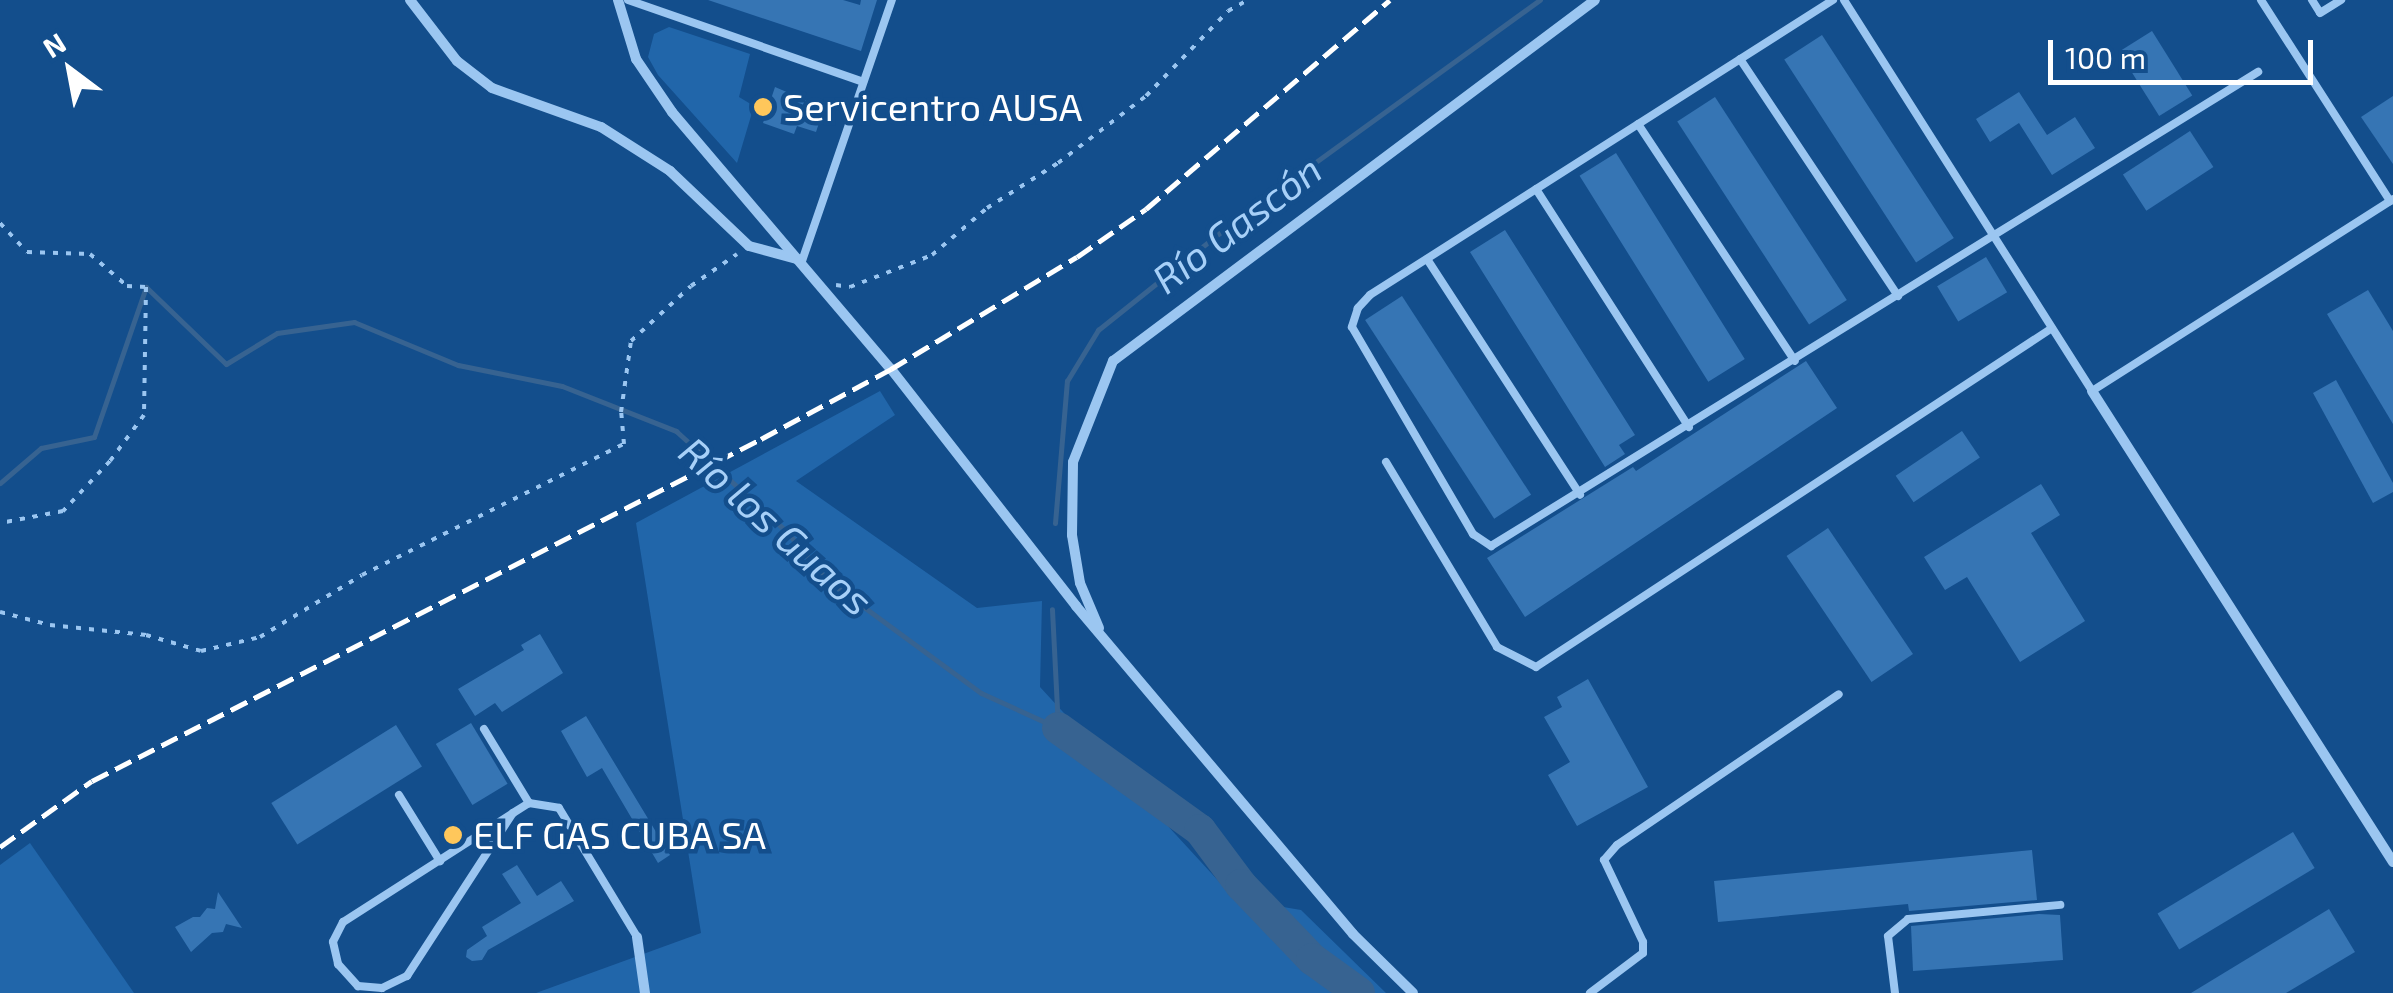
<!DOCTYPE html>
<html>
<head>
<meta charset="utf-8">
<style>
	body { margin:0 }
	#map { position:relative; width:2393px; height:993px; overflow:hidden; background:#134e8c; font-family:"Exo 2",sans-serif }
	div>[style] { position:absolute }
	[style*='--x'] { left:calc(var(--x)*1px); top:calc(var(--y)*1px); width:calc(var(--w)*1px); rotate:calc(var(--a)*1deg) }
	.green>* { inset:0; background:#2166aa }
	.stream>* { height:5px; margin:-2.5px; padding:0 2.5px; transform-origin:2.5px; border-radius:2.5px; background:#376391 }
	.river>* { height:32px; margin:-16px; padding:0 16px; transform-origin:16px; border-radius:16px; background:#376391 }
	.building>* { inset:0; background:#3675b4; transform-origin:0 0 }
	.path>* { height:4px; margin-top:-2px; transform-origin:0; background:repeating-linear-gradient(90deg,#9bc6f1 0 5px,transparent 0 13px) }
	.lane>* { height:8px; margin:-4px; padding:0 4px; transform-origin:4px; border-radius:4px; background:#9bc6f1 }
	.street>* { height:10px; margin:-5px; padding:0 5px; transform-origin:5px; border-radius:5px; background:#9bc6f1 }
	.rail>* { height:5px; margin-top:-2.5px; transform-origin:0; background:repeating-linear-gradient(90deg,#fff 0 18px,transparent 0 26px) }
	.dots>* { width:28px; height:28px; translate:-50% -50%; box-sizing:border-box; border:5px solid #134e8c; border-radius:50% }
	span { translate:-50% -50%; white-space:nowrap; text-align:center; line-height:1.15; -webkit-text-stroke:9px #134e8c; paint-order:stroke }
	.poi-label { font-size:38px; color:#fff }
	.left { translate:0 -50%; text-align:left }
	.water-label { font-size:40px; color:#a7d0f8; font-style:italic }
	.north { position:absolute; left:20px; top:20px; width:100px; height:100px; -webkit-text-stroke:8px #134e8c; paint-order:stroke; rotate:328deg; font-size:28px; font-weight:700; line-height:40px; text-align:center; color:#fff }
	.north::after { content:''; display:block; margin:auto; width:35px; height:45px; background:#fff; clip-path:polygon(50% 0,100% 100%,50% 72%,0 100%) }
	.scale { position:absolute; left:2048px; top:40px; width:265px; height:45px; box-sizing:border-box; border:5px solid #fff; border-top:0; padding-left:12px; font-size:30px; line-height:35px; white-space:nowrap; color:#fff; -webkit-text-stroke:8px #134e8c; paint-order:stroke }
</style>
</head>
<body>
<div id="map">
	<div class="green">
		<i style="clip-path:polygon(669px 27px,750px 54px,739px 97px,754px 106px,737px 163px,658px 75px,648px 57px,654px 34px)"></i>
		<i style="clip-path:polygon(880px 391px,895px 415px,796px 481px,977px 608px,1042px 601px,1040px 687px,1235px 899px,1301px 910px,1386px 993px,536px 993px,701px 933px,636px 523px)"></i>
		<i style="clip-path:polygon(30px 843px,134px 993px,0 993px,0 865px)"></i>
	</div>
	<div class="stream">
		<i style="--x:0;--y:483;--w:54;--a:-40.5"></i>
		<i style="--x:41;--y:448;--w:54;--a:-11.7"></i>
		<i style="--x:94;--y:437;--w:159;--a:-70.9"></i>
		<i style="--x:146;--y:287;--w:111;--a:43.9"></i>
		<i style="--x:226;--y:364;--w:60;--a:-31.3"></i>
		<i style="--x:277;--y:333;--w:78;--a:-8.1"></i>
		<i style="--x:354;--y:322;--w:113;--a:22.5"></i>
		<i style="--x:458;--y:365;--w:106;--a:11.4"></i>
		<i style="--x:562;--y:386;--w:123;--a:21.5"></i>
		<i style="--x:676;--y:431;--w:150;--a:42.3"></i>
		<i style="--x:787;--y:532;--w:62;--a:50.2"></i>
		<i style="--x:827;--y:580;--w:191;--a:36.3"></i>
		<i style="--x:981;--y:693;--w:85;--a:24.4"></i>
		<i style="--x:1058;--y:728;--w:119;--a:-92.9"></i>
		<i style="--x:1055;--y:523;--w:143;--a:-85.2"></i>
		<i style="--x:1067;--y:381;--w:60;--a:-58.7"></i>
		<i style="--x:1098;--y:330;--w:178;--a:-38.6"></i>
		<i style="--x:1237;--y:219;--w:374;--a:-35.9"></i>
	</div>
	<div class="river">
		<i style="--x:1058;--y:728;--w:175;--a:35.7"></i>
		<i style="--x:1200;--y:830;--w:69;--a:53.3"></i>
		<i style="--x:1241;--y:885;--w:103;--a:46.2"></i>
		<i style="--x:1312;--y:959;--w:58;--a:35.9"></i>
	</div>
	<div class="building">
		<i style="clip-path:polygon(708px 0,843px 0,860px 5px,861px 0,877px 0,861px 51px)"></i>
		<i style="left:2152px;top:31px;width:76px;height:39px;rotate:58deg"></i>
		<i style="left:1822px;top:35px;width:242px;height:45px;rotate:57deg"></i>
		<i style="clip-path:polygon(775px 87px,824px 108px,816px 132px,797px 126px,794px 134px,763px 123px)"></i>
		<i style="clip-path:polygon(2019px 92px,2047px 135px,2075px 117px,2095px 148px,2052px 175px,2019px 123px,1990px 142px,1976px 119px)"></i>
		<i style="clip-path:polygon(2393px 96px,2393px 164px,2361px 117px)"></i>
		<i style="left:1715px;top:97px;width:242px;height:45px;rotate:57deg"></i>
		<i style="left:2190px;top:131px;width:43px;height:80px;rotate:57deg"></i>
		<i style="left:1616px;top:153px;width:243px;height:43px;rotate:58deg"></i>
		<i style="clip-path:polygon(1505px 230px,1635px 435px,1619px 445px,1625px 454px,1605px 467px,1470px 252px)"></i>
		<i style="left:1986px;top:257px;width:41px;height:57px;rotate:59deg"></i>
		<i style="clip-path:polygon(2368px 290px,2393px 331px,2393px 424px,2327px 314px)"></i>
		<i style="left:1402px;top:296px;width:237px;height:44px;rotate:57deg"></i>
		<i style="clip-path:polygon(1806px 361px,1837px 408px,1525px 617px,1487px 558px,1633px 467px,1636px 471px)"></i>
		<i style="clip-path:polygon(2336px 380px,2393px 483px,2393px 492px,2373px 503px,2313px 393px)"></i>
		<i style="left:1962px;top:431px;width:32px;height:80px;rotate:56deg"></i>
		<i style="clip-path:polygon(2041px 484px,2060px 515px,2031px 533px,2085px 621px,2020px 662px,1967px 577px,1945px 590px,1924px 557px)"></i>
		<i style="left:1828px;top:528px;width:152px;height:50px;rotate:56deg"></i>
		<i style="clip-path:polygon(540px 634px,563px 673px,502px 712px,495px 703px,475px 716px,458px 689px,524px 650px,521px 645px)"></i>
		<i style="clip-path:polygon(1588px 679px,1648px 787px,1577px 826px,1548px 775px,1570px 762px,1544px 717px,1562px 707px,1557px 697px)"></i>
		<i style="clip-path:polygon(586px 716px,670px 855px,658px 863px,602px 768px,587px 777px,561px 731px)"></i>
		<i style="left:471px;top:723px;width:71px;height:41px;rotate:59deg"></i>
		<i style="left:396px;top:725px;width:49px;height:147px;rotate:58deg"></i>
		<i style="left:2293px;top:832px;width:42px;height:158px;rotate:59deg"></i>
		<i style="clip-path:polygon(2032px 850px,2037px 900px,1909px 911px,1908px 904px,1718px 922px,1714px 881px)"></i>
		<i style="clip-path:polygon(517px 865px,537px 896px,561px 881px,574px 901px,488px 950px,482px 960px,472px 961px,466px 957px,467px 950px,487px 936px,482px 927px,521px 903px,502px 874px)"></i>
		<i style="clip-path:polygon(218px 892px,242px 928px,226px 924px,223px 932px,212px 933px,191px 952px,175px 927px,193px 917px,200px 917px,207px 908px,215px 909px)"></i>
		<i style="clip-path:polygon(2329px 909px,2355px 952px,2286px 993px,2191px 993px)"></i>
		<i style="clip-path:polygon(2039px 914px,2060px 915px,2063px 960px,1913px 971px,1911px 926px)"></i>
	</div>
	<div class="path">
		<i style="--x:0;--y:223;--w:40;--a:47"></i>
		<i style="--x:27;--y:252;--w:63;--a:1.8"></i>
		<i style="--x:90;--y:254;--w:49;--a:40.9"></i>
		<i style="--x:127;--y:286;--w:19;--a:3"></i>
		<i style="--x:146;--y:287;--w:128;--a:90.9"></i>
		<i style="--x:144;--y:415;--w:57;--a:126.5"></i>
		<i style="--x:110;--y:461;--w:69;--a:133.2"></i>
		<i style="--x:63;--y:511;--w:64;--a:169.2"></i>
		<i style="--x:836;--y:285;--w:14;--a:8"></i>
		<i style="--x:850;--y:287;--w:88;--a:-21.3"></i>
		<i style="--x:932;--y:255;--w:72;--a:-40.5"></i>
		<i style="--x:987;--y:208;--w:84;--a:-32.4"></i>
		<i style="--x:1058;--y:163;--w:111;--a:-37.3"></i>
		<i style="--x:1146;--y:96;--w:118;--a:-46"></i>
		<i style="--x:1228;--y:11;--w:23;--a:-29"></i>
		<i style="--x:0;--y:612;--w:52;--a:14.6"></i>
		<i style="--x:50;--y:625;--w:97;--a:5.9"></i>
		<i style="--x:146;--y:635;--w:57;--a:16.2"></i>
		<i style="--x:201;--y:651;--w:61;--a:-13.3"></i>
		<i style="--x:260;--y:637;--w:119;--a:-31.3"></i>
		<i style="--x:362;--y:575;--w:293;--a:-26.6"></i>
		<i style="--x:624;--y:444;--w:32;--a:-95"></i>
		<i style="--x:621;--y:412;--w:72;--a:-82"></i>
		<i style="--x:631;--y:341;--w:81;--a:-42.5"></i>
		<i style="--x:691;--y:286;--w:56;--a:-34.8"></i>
	</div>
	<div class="lane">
		<i style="--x:628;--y:0;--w:249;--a:19.2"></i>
		<i style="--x:1833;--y:0;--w:549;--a:147.5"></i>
		<i style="--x:1370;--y:295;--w:18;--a:133"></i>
		<i style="--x:1358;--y:308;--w:20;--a:108"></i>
		<i style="--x:1352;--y:327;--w:240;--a:59.7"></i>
		<i style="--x:1473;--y:534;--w:22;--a:34"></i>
		<i style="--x:1491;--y:546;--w:902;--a:-31.72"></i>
		<i style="--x:1844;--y:0;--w:463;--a:57.6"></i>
		<i style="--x:2092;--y:391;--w:357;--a:-32.5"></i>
		<i style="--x:2261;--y:0;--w:239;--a:57.3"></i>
		<i style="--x:2312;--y:0;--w:15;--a:58"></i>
		<i style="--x:2320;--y:13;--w:25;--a:-32"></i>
		<i style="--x:1740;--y:59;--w:285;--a:56.3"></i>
		<i style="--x:1638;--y:124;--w:284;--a:56.5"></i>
		<i style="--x:1536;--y:189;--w:283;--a:57.3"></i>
		<i style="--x:1427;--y:259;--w:281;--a:57"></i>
		<i style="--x:802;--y:261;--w:276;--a:-71"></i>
		<i style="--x:1386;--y:462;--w:216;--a:59"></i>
		<i style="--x:1497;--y:647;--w:44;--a:27.1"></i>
		<i style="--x:1536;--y:667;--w:617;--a:-33.3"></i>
		<i style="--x:484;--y:729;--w:87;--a:58.7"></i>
		<i style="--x:399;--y:795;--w:78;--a:58.2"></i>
		<i style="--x:513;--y:813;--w:202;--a:147.3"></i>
		<i style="--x:343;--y:922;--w:22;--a:117"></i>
		<i style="--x:333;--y:942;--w:23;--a:77"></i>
		<i style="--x:338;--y:964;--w:30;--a:48"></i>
		<i style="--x:358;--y:986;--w:24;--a:5"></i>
		<i style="--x:382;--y:988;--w:28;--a:-26"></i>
		<i style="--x:407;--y:976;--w:194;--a:-57"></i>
		<i style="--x:513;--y:813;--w:19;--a:-32"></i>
		<i style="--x:529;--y:803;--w:30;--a:9"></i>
		<i style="--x:559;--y:808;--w:151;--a:58.8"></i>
		<i style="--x:1590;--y:993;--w:66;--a:-37"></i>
		<i style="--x:1643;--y:953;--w:11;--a:-90"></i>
		<i style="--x:1643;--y:942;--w:91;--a:-115.4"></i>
		<i style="--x:1604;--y:860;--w:20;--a:-49"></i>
		<i style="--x:1617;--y:845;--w:268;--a:-34.2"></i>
		<i style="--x:1895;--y:993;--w:57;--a:-97"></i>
		<i style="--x:1888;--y:936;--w:26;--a:-40"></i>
		<i style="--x:1908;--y:919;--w:153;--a:-5.3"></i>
	</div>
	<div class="street">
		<i style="--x:410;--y:0;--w:77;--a:52.4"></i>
		<i style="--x:457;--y:61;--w:44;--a:37.6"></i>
		<i style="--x:492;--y:88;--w:116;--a:19.7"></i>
		<i style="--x:601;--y:127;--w:82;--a:32.5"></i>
		<i style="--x:670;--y:171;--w:109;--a:43.5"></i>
		<i style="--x:749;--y:246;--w:54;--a:15.1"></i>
		<i style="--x:618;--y:0;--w:62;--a:73"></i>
		<i style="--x:636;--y:59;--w:64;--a:55.8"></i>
		<i style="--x:672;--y:112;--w:338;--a:49.6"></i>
		<i style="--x:891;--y:369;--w:301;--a:52"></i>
		<i style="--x:1076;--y:606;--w:429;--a:49.8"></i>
		<i style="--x:1353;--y:934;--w:84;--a:44.5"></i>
		<i style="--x:2092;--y:391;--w:559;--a:57.42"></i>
		<i style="--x:1099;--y:628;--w:49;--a:-112.9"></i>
		<i style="--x:1080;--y:583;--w:49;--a:-99.5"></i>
		<i style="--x:1072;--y:535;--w:73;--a:-89.2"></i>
		<i style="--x:1073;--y:462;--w:109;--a:-68.4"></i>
		<i style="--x:1113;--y:361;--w:602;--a:-36.83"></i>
		<i style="--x:637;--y:937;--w:57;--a:81.9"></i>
	</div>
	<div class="rail">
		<i style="--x:0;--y:847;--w:113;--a:-35.7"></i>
		<i style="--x:92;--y:781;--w:751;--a:-27.08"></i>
		<i style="--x:761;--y:439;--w:148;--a:-28.3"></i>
		<i style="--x:891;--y:369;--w:217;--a:-31.1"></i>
		<i style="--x:1077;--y:257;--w:84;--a:-34.8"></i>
		<i style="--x:1146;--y:209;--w:321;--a:-40.6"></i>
	</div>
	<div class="dots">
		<i style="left:763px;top:107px;background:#ffc75b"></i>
		<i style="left:453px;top:835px;background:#ffc75b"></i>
	</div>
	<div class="poi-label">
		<span class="left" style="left:783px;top:107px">Servicentro AUSA</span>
		<span class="left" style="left:473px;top:835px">ELF GAS CUBA SA</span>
	</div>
	<div class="water-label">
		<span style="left:1236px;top:223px;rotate:-37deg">Río Gascón</span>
		<span style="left:777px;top:525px;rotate:42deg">Río los Guaos</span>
	</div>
	<div class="north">N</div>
	<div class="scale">100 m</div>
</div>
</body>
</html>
